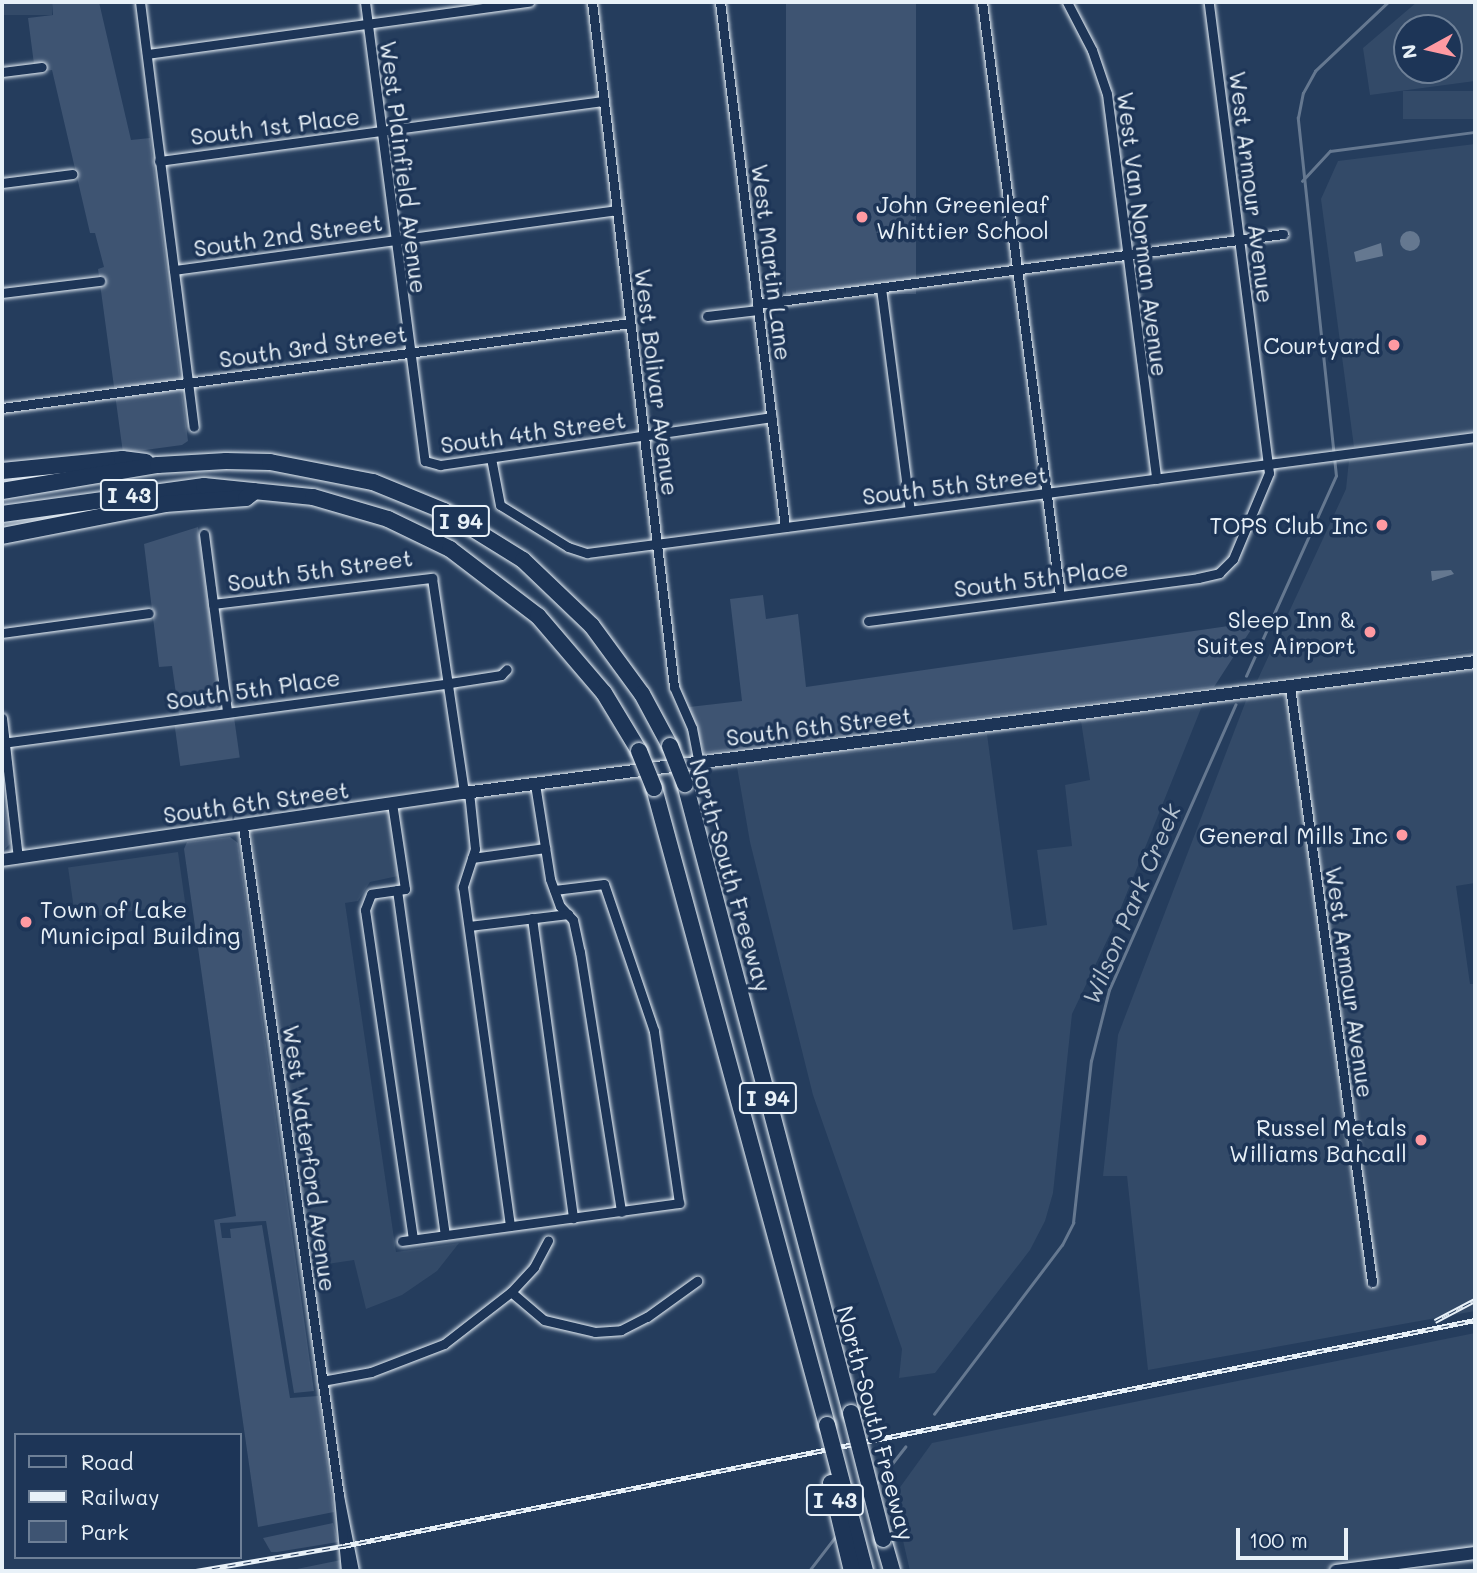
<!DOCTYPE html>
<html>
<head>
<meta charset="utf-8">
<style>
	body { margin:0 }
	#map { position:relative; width:1477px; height:1573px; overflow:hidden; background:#253d5d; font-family:Mali,sans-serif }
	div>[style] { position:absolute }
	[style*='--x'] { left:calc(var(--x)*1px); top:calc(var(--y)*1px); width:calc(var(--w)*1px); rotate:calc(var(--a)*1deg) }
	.built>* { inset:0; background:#334a68; transform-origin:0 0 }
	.green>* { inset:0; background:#3e5472; transform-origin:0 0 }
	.water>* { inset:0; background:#657890 }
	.round { border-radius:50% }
	.stream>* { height:2.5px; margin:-1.25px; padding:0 1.25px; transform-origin:1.25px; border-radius:1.25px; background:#657890 }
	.roads { filter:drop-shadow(0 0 2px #e8f1f8) drop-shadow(0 0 2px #e8f1f8) }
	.street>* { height:9px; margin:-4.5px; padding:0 4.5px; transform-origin:4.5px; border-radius:4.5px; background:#1d3557 }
	.secondary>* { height:12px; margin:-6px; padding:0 6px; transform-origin:6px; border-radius:6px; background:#1d3557 }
	.highway>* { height:16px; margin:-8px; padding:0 8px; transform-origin:8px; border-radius:8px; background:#1d3557 }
	.rail>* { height:5px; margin-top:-2.5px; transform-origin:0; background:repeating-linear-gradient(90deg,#1d3557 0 8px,#e8f1f8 0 16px); box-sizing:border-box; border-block:2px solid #e8f1f8 }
	.bridges { filter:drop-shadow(0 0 2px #e8f1f8) drop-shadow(0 0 2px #e8f1f8) }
	.highway-bridge>* { height:16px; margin:-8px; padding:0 8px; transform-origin:8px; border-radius:8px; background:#1d3557 }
	.dots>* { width:19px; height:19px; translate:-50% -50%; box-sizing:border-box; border:4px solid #1d3557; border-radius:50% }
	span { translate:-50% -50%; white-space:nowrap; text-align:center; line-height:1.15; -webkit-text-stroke:7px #1d3557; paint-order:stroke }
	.shield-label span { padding:2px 5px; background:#1d3557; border:2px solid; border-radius:5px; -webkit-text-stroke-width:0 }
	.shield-label { font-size:21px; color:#e8f1f8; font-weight:700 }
	.street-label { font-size:23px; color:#e8f1f8 }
	.poi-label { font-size:23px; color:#e8f1f8 }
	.left { translate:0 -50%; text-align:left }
	.right { translate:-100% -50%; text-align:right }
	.water-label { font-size:24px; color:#b4c1ce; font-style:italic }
	.frame { position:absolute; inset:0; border:4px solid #e8f1f8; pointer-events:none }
	.legend { position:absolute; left:14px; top:1433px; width:228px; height:126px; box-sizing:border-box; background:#1d3557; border:2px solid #6e8097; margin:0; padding:9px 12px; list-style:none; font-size:21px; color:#e8f1f8 }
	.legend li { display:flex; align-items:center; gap:14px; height:35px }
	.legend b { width:35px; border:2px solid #6e8097 }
	.north { position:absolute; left:1393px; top:14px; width:70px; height:70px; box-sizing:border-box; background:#1d3557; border:2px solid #6e8097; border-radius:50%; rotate:262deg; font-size:19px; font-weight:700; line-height:28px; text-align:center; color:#e8f1f8 }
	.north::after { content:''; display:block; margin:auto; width:24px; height:32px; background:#ff9aa2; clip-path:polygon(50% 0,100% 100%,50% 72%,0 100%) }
	.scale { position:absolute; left:1236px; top:1528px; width:112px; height:32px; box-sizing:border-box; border:4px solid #e8f1f8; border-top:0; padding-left:9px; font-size:21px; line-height:24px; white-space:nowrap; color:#e8f1f8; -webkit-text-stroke:5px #1d3557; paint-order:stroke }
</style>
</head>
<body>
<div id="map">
	<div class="built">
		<i style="left:2px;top:2px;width:50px;height:13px"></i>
		<i style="clip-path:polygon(evenodd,1417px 2px,1475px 2px,1475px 81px,1370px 95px,1363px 48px,1417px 2px,1449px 28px,1449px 70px,1407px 70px,1407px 28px,1449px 28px)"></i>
		<i style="left:1475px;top:91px;width:28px;height:72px;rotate:90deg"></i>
		<i style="clip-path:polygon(1475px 144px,1475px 431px,1354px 447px,1321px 199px,1338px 161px)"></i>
		<i style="clip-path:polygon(1475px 443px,1475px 651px,1257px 681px,1346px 489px,1349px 460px)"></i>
		<i style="clip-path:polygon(1475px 670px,1475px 883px,1456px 886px,1470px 984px,1475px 984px,1475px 1311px,1148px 1370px,1127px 1176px,1103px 1176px,1118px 1035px,1247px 698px)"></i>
		<i style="clip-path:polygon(1202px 706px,1112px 930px,1072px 1014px,1053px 1193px,1045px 1221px,1030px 1250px,935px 1373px,899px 1378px,902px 1349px,813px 1095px,750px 842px,737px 767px,987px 734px,1013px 930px,1047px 925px,1037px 850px,1072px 846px,1065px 785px,1090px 780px,1081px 721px)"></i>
		<i style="clip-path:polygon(390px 812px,398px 876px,370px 882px,358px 901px,345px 903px,396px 1252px,459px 1243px,437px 1271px,402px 1295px,366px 1309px,354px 1260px,314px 1266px,252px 833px)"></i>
		<i style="left:178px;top:852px;width:52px;height:111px;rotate:82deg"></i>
		<i style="clip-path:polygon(1475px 1333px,1475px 1553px,1336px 1571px,910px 1571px,893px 1497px,932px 1443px)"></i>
	</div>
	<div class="green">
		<i style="clip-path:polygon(52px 2px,99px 2px,131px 140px,150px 138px,188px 441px,182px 445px,123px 453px,98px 269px,104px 267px,95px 233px,90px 233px,52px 70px,35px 72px,28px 18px,53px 15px)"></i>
		<i style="left:786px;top:2px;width:130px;height:292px"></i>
		<i style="clip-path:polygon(198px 527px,220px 704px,215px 710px,179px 715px,172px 666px,159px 667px,144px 544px)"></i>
		<i style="clip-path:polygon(763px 595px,766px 619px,798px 614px,806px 687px,1256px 622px,1214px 687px,704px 753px,689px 707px,742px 701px,730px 599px)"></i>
		<i style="left:234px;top:717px;width:41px;height:60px;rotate:82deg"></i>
		<i style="clip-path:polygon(2px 790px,10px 844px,2px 852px)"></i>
		<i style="clip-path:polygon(230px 837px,238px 843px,314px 1391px,294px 1393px,266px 1221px,220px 1223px,222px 1238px,231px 1238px,230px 1229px,262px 1225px,290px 1398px,318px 1396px,334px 1512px,258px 1527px,214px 1220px,236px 1216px,184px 849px,187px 842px)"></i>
		<i style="clip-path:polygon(333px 1523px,338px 1542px,277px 1552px,271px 1552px,263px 1538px)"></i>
		<i style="clip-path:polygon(341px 1560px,342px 1571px,287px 1571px)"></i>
	</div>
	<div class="water">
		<i class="round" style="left:1400px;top:231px;width:20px;height:20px"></i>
		<i style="clip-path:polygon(1381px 243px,1383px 256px,1356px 262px,1354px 252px)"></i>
		<i style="clip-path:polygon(1451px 570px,1454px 574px,1432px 581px,1431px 571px)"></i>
	</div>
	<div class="stream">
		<i style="--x:1302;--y:181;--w:41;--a:-47"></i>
		<i style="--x:1330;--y:151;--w:146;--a:-7.5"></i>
		<i style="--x:1246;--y:676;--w:219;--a:-65.8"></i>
		<i style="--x:1336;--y:476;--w:360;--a:-96.1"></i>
		<i style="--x:1298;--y:118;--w:25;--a:-79"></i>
		<i style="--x:1303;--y:93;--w:25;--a:-61"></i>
		<i style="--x:1315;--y:71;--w:100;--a:-43.4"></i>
		<i style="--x:934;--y:1414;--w:212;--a:-52.9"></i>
		<i style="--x:1062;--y:1245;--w:25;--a:-63"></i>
		<i style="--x:1073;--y:1223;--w:163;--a:-83.7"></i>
		<i style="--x:1091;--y:1061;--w:73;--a:-75.8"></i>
		<i style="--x:1109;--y:990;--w:312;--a:-66.1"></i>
		<i style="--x:877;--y:1483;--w:46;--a:-52.1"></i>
		<i style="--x:855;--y:1511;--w:18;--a:-52"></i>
		<i style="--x:809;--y:1571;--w:44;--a:-52.4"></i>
	</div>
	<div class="roads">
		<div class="street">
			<i style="--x:140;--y:2;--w:428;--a:82.8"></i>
			<i style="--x:365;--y:2;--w:463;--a:82.6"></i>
			<i style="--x:425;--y:461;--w:16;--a:15"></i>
			<i style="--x:440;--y:465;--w:335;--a:-8.2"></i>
			<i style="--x:592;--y:2;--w:690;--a:83.17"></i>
			<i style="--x:674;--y:687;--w:45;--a:66.3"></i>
			<i style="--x:692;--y:728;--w:36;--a:79"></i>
			<i style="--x:720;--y:2;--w:529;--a:82.94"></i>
			<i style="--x:982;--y:2;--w:598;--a:82.51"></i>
			<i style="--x:1067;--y:2;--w:54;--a:62.5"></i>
			<i style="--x:1092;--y:50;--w:46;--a:71.2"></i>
			<i style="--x:1107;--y:94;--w:388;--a:82.7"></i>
			<i style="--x:147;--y:54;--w:386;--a:-7.8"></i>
			<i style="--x:2;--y:72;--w:40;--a:-7.1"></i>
			<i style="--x:159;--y:161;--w:449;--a:-7.7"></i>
			<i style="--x:2;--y:183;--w:71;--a:-7.3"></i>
			<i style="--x:174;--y:270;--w:447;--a:-7.7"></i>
			<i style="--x:881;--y:288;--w:224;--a:82.6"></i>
			<i style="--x:2;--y:293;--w:99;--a:-7"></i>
			<i style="--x:757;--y:304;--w:531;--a:-7.58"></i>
			<i style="--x:707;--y:316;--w:51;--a:-6.7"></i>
			<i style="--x:2;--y:408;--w:634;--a:-7.71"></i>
			<i style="--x:491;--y:458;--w:48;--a:79.2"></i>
			<i style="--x:500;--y:505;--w:80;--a:31.7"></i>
			<i style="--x:568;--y:547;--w:20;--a:18"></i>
			<i style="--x:587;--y:553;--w:896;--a:-7.44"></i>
			<i style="--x:204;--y:534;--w:179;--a:82.6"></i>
			<i style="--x:213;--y:604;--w:221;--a:-6.8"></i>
			<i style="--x:432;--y:578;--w:217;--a:81.5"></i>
			<i style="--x:868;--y:621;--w:333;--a:-7.4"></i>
			<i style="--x:1198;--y:578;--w:22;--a:-13"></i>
			<i style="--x:1219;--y:573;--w:20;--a:-45"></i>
			<i style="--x:1233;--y:559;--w:93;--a:-67.3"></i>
			<i style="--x:1269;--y:473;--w:475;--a:-97.3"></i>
			<i style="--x:2;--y:633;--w:148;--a:-7.7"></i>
			<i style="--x:1290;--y:687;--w:601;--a:82.15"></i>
			<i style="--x:2;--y:718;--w:141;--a:83.5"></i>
			<i style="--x:2;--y:743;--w:452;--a:-7.6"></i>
			<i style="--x:450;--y:683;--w:52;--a:-8.9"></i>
			<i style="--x:501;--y:675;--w:8;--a:-45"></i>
			<i style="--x:535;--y:784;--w:96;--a:81"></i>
			<i style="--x:550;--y:879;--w:29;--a:70"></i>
			<i style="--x:560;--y:906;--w:19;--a:47"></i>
			<i style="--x:573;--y:920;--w:33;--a:78"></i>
			<i style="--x:580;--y:952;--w:263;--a:81"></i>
			<i style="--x:469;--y:792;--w:57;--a:84"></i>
			<i style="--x:475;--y:849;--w:40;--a:108"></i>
			<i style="--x:463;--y:887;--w:342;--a:82.1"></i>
			<i style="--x:392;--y:803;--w:87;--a:81.4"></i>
			<i style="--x:405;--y:889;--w:34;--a:172"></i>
			<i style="--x:371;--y:894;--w:17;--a:111"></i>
			<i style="--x:365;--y:910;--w:332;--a:81.7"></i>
			<i style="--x:243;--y:827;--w:676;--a:81.83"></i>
			<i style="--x:339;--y:1496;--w:76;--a:78.7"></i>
			<i style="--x:472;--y:858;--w:74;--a:-7.8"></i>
			<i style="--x:397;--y:890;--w:348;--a:82.1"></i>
			<i style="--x:532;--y:918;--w:303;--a:82.2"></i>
			<i style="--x:469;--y:926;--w:100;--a:-6.9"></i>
			<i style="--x:402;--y:1241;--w:280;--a:-7.8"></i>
			<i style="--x:679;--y:1203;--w:174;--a:-98.3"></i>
			<i style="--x:654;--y:1031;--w:155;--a:-108.8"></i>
			<i style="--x:604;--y:884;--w:50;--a:173.2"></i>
			<i style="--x:511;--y:1292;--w:43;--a:40.3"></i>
			<i style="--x:544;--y:1320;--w:52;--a:13.2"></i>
			<i style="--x:595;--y:1332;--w:26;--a:-4"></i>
			<i style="--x:621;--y:1330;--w:29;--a:-27"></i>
			<i style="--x:647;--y:1317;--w:62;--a:-35.8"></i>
			<i style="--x:322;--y:1381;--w:50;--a:-10.4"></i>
			<i style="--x:371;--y:1372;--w:78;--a:-21"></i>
			<i style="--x:444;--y:1344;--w:85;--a:-37.8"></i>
			<i style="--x:511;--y:1292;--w:34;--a:-47"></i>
			<i style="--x:534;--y:1267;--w:30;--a:-62"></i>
			<i style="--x:339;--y:1497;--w:74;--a:84.6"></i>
		</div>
		<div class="secondary">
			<i style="--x:2;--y:860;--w:467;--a:-8.3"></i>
			<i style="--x:464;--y:793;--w:1019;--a:-7.38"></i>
			<i style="--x:1336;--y:1571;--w:140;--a:-7.4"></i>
		</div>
		<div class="highway">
			<i style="--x:2;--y:471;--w:121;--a:-5.7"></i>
			<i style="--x:122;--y:459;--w:24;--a:7"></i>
			<i style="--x:2;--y:491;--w:158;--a:-9.5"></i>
			<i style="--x:158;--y:465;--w:68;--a:-3.4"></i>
			<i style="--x:226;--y:461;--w:44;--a:1.3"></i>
			<i style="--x:270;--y:462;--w:105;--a:11"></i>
			<i style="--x:373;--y:482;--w:77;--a:22.2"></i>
			<i style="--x:444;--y:511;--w:93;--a:31.8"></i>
			<i style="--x:523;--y:560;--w:95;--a:43.7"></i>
			<i style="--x:592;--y:626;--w:84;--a:53.7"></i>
			<i style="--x:642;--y:694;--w:59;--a:61.7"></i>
			<i style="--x:2;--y:514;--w:204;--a:-7.9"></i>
			<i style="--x:204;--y:486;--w:110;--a:5.8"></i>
			<i style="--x:313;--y:497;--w:78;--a:16.3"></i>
			<i style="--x:388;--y:519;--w:69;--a:25.8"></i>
			<i style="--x:450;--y:549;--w:111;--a:37.3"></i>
			<i style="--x:538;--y:616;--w:101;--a:49.4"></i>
			<i style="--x:604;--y:693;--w:68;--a:58.9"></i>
			<i style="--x:2;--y:536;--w:166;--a:-11.1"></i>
			<i style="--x:165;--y:504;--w:81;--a:-4.2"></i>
			<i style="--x:246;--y:498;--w:11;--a:-38"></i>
			<i style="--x:685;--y:784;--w:651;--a:75.22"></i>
			<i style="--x:654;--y:788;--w:660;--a:74.81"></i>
			<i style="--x:883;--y:1539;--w:33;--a:74"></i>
		</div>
	</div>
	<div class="rail">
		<i style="--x:1435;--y:1321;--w:45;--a:-27.7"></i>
		<i style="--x:196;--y:1571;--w:149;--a:-9.7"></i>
		<i style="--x:343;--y:1546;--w:1154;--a:-11.29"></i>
	</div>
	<div class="bridges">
		<div class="highway-bridge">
			<i style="--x:670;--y:746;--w:41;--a:68.5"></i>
			<i style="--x:639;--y:751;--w:40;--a:68"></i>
			<i style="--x:851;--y:1413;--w:130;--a:75.7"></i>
			<i style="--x:827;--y:1425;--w:151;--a:75.4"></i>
			<i style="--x:831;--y:1483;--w:90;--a:76.6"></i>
		</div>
	</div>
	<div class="dots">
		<i style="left:862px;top:217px;background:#ff9aa2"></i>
		<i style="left:1394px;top:345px;background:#ff9aa2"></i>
		<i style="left:1382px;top:525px;background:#ff9aa2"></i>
		<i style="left:1370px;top:632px;background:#ff9aa2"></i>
		<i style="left:1402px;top:835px;background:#ff9aa2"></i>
		<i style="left:26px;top:922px;background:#ff9aa2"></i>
		<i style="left:1421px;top:1140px;background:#ff9aa2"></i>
	</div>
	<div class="shield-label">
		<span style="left:129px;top:495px">I 43</span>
		<span style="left:461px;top:521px">I 94</span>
		<span style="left:768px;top:1098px">I 94</span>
		<span style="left:835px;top:1500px">I 43</span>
	</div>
	<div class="street-label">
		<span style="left:275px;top:126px;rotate:-7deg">South 1st Place</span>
		<span style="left:404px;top:167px;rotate:83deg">West Plainfield Avenue</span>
		<span style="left:1252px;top:187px;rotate:83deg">West Armour Avenue</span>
		<span style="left:1143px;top:234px;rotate:83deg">West Van Norman Avenue</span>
		<span style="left:288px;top:235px;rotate:-8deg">South 2nd Street</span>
		<span style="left:772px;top:262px;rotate:83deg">West Martin Lane</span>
		<span style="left:313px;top:346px;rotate:-8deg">South 3rd Street</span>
		<span style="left:657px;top:382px;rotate:83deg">West Bolivar Avenue</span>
		<span style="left:533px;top:432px;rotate:-8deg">South 4th Street</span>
		<span style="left:955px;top:485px;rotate:-7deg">South 5th Street</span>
		<span style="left:320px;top:570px;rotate:-8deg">South 5th Street</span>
		<span style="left:1041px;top:578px;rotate:-7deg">South 5th Place</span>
		<span style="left:253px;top:689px;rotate:-8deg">South 5th Place</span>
		<span style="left:819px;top:726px;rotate:-7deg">South 6th Street</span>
		<span style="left:256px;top:802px;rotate:-8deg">South 6th Street</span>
		<span style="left:731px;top:875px;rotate:74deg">North-South Freeway</span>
		<span style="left:1350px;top:982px;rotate:82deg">West Armour Avenue</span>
		<span style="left:310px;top:1158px;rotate:82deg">West Waterford Avenue</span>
		<span style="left:876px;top:1423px;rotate:75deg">North-South Freeway</span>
	</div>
	<div class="poi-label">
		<span class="left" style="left:876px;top:217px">John Greenleaf<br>Whittier School</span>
		<span class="right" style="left:1380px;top:345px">Courtyard</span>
		<span class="right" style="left:1368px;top:525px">TOPS Club Inc</span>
		<span class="right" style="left:1356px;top:632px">Sleep Inn &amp;<br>Suites Airport</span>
		<span class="right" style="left:1388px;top:835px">General Mills Inc</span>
		<span class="left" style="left:40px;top:922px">Town of Lake<br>Municipal Building</span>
		<span class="right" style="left:1407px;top:1140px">Russel Metals<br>Williams Bahcall</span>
	</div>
	<div class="water-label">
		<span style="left:1131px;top:904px;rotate:-67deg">Wilson Park Creek</span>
	</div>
	<div class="frame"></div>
	<ul class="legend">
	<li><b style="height:9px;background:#1d3557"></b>Road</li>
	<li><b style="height:9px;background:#e8f1f8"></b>Railway</li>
	<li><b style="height:19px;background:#3e5472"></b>Park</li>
	</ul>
	<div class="north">N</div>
	<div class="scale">100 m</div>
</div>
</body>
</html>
